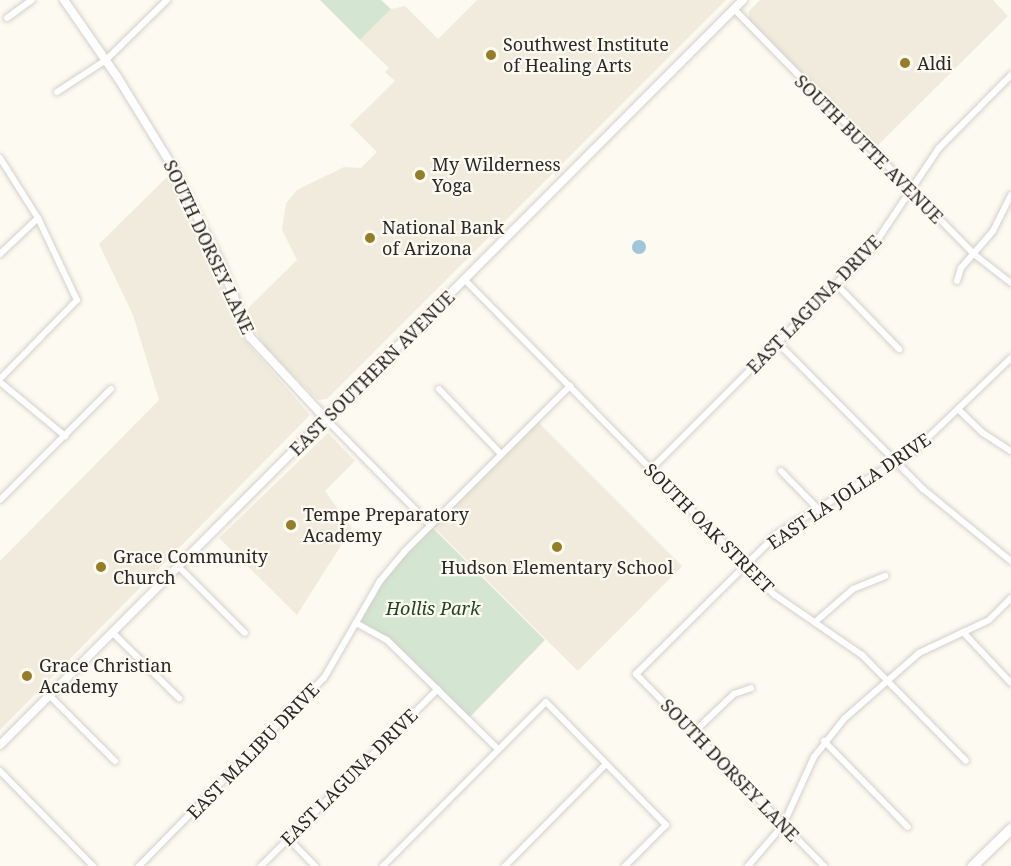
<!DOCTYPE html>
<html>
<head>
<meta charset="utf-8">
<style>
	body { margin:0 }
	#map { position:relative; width:1011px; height:866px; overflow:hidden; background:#fdfaf2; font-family:"Noto Serif",serif }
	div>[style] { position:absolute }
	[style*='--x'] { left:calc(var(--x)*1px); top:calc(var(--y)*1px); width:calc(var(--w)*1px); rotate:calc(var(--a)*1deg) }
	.built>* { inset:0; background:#f1ebdd; transform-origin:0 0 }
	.green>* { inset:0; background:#d4e5d2 }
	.water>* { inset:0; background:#9fc7d8 }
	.round { border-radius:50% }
	.roads { filter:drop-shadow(0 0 2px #d4d1ca) drop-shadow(0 0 2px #d4d1ca) }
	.street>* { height:6px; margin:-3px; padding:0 3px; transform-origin:3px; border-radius:3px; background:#fff }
	.secondary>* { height:8px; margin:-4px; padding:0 4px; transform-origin:4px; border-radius:4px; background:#fff }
	.highway>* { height:10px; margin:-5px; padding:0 5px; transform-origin:5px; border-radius:5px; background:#fff }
	.dots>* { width:16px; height:16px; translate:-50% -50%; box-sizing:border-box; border:3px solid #fdfaf2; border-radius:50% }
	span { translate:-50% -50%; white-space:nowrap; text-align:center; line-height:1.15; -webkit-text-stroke:4.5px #fdfaf2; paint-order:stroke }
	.poi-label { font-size:18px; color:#292826 }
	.left { translate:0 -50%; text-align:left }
	.street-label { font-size:18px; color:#292826 }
	.park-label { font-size:18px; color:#20461e; font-style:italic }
</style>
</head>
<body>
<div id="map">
	<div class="built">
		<i style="clip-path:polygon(477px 0,726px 0,327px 399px,318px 400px,264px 346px,245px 311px,297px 260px,282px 230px,286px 203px,297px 190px,344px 167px,361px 168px,377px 152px,350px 125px,395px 81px,385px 72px,389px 68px,360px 40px,391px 9px,405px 6px,438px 39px)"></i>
		<i style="clip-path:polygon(760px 0,993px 0,1008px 16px,875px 148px,749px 19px,749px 11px)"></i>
		<i style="clip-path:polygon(170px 174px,214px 263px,242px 337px,310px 415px,0 730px,0 561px,159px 400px,133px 315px,99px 244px)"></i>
		<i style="left:538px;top:422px;width:204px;height:148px;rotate:45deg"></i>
		<i style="clip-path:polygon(328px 433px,355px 461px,325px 491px,352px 528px,297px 615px,219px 538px)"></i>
	</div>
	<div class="green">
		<i style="clip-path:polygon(320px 0,381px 0,391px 9px,360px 40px)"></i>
		<i style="clip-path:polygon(430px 525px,545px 640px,468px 719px,387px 640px,356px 623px,380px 581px)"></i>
	</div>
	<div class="water">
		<i class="round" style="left:632px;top:240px;width:14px;height:14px"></i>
	</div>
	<div class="roads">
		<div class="street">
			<i style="--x:734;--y:9;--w:344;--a:45.6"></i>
			<i style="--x:975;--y:255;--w:46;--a:37.9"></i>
			<i style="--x:7;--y:18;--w:31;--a:-36"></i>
			<i style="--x:57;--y:92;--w:59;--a:-33.1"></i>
			<i style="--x:106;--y:60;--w:86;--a:-44.5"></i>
			<i style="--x:0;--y:158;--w:71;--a:57.7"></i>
			<i style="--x:38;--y:218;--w:91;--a:64.6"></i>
			<i style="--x:77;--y:300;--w:110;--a:134.3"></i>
			<i style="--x:0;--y:254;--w:52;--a:-43.5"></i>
			<i style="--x:464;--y:279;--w:443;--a:45.5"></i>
			<i style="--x:775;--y:595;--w:106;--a:34.6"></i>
			<i style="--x:862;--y:655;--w:148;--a:45.5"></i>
			<i style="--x:957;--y:281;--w:14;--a:-73"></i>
			<i style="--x:961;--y:268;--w:49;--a:-49.1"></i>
			<i style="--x:993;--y:231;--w:40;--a:-63.4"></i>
			<i style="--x:836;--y:284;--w:91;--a:45.9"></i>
			<i style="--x:778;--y:343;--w:206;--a:45.2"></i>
			<i style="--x:923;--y:489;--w:114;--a:39.3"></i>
			<i style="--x:0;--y:382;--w:85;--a:39.7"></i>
			<i style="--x:439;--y:389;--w:90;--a:46.4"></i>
			<i style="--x:958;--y:409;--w:35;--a:44"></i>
			<i style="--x:983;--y:433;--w:33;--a:33"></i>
			<i style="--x:326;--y:419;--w:148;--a:45.5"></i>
			<i style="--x:651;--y:469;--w:313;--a:-45"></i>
			<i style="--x:872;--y:248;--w:120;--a:-56.2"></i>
			<i style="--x:939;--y:148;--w:103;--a:-45.4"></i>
			<i style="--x:781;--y:471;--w:54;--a:45.7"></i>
			<i style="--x:0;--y:500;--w:157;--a:-45"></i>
			<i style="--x:179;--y:567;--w:93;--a:45"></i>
			<i style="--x:815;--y:622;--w:50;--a:-41"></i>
			<i style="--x:853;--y:589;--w:35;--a:-22"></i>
			<i style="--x:356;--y:623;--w:35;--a:29"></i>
			<i style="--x:387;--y:640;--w:156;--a:44.5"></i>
			<i style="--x:963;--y:632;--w:70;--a:46.7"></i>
			<i style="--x:113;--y:633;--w:93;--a:44.6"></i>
			<i style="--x:50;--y:696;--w:92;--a:45"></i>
			<i style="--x:693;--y:733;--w:57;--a:-43.6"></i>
			<i style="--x:734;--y:694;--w:18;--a:-19"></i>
			<i style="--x:824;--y:741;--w:120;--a:45.7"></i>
			<i style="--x:0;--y:771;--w:133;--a:45.6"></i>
			<i style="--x:288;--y:838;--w:39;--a:46"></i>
			<i style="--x:139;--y:866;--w:264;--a:-45.5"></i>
			<i style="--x:324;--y:678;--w:112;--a:-60"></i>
			<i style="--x:380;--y:581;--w:38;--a:-50"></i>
			<i style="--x:404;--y:552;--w:235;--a:-45"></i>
			<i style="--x:261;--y:866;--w:250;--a:-45"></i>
			<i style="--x:383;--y:866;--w:231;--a:-45.2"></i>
			<i style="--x:546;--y:702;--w:172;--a:45.7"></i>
			<i style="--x:666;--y:825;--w:58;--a:135"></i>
			<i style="--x:505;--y:866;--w:142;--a:-45.3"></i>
			<i style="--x:748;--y:866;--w:54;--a:-49.5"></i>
			<i style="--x:783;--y:825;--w:75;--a:-65.5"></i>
			<i style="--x:814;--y:757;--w:48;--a:-51.7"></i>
			<i style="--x:844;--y:719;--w:100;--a:-41.3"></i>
			<i style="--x:919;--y:653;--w:77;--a:-25.2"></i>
			<i style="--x:989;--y:620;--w:31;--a:-45"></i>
			<i style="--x:824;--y:866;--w:269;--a:-134.4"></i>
			<i style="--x:636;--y:674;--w:199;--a:-44.8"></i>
			<i style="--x:777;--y:534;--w:162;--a:-31.3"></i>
			<i style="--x:915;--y:450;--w:133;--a:-43.8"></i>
		</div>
		<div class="secondary">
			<i style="--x:64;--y:0;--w:95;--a:55.3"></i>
			<i style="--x:118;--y:78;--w:101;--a:58.4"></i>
			<i style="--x:171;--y:164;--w:112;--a:63.4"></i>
			<i style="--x:221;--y:264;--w:79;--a:68.3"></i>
			<i style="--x:250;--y:337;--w:112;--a:47.2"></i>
			<i style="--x:0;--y:745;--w:1052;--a:-45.08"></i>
		</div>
		<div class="highway">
			<i style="--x:973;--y:866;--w:53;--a:-44.2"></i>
		</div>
	</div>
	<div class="dots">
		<i style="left:491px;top:55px;background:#947f26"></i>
		<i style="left:905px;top:63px;background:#947f26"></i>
		<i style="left:420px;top:175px;background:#947f26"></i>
		<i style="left:370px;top:238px;background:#947f26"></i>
		<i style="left:291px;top:525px;background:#947f26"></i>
		<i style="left:557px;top:547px;background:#947f26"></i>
		<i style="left:101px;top:567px;background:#947f26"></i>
		<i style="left:27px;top:676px;background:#947f26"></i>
	</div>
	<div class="poi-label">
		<span class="left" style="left:503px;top:55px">Southwest Institute<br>of Healing Arts</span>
		<span class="left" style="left:917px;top:63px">Aldi</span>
		<span class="left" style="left:432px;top:175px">My Wilderness<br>Yoga</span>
		<span class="left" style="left:382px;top:238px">National Bank<br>of Arizona</span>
		<span class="left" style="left:303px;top:525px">Tempe Preparatory<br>Academy</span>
		<span class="left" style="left:113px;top:567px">Grace Community<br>Church</span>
		<span style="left:557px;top:567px">Hudson Elementary School</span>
		<span class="left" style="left:39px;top:676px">Grace Christian<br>Academy</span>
	</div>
	<div class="street-label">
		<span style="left:869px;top:149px;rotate:45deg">SOUTH BUTTE AVENUE</span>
		<span style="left:209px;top:247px;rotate:65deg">SOUTH DORSEY LANE</span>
		<span style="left:814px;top:304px;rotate:-46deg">EAST LAGUNA DRIVE</span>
		<span style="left:372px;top:373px;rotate:-45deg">EAST SOUTHERN AVENUE</span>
		<span style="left:849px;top:491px;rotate:-34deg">EAST LA JOLLA DRIVE</span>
		<span style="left:709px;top:528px;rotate:45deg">SOUTH OAK STREET</span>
		<span style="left:253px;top:751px;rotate:-46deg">EAST MALIBU DRIVE</span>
		<span style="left:730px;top:770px;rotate:46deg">SOUTH DORSEY LANE</span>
		<span style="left:349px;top:777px;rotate:-45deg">EAST LAGUNA DRIVE</span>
	</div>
	<div class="park-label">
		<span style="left:433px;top:608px">Hollis Park</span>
	</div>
</div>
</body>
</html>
